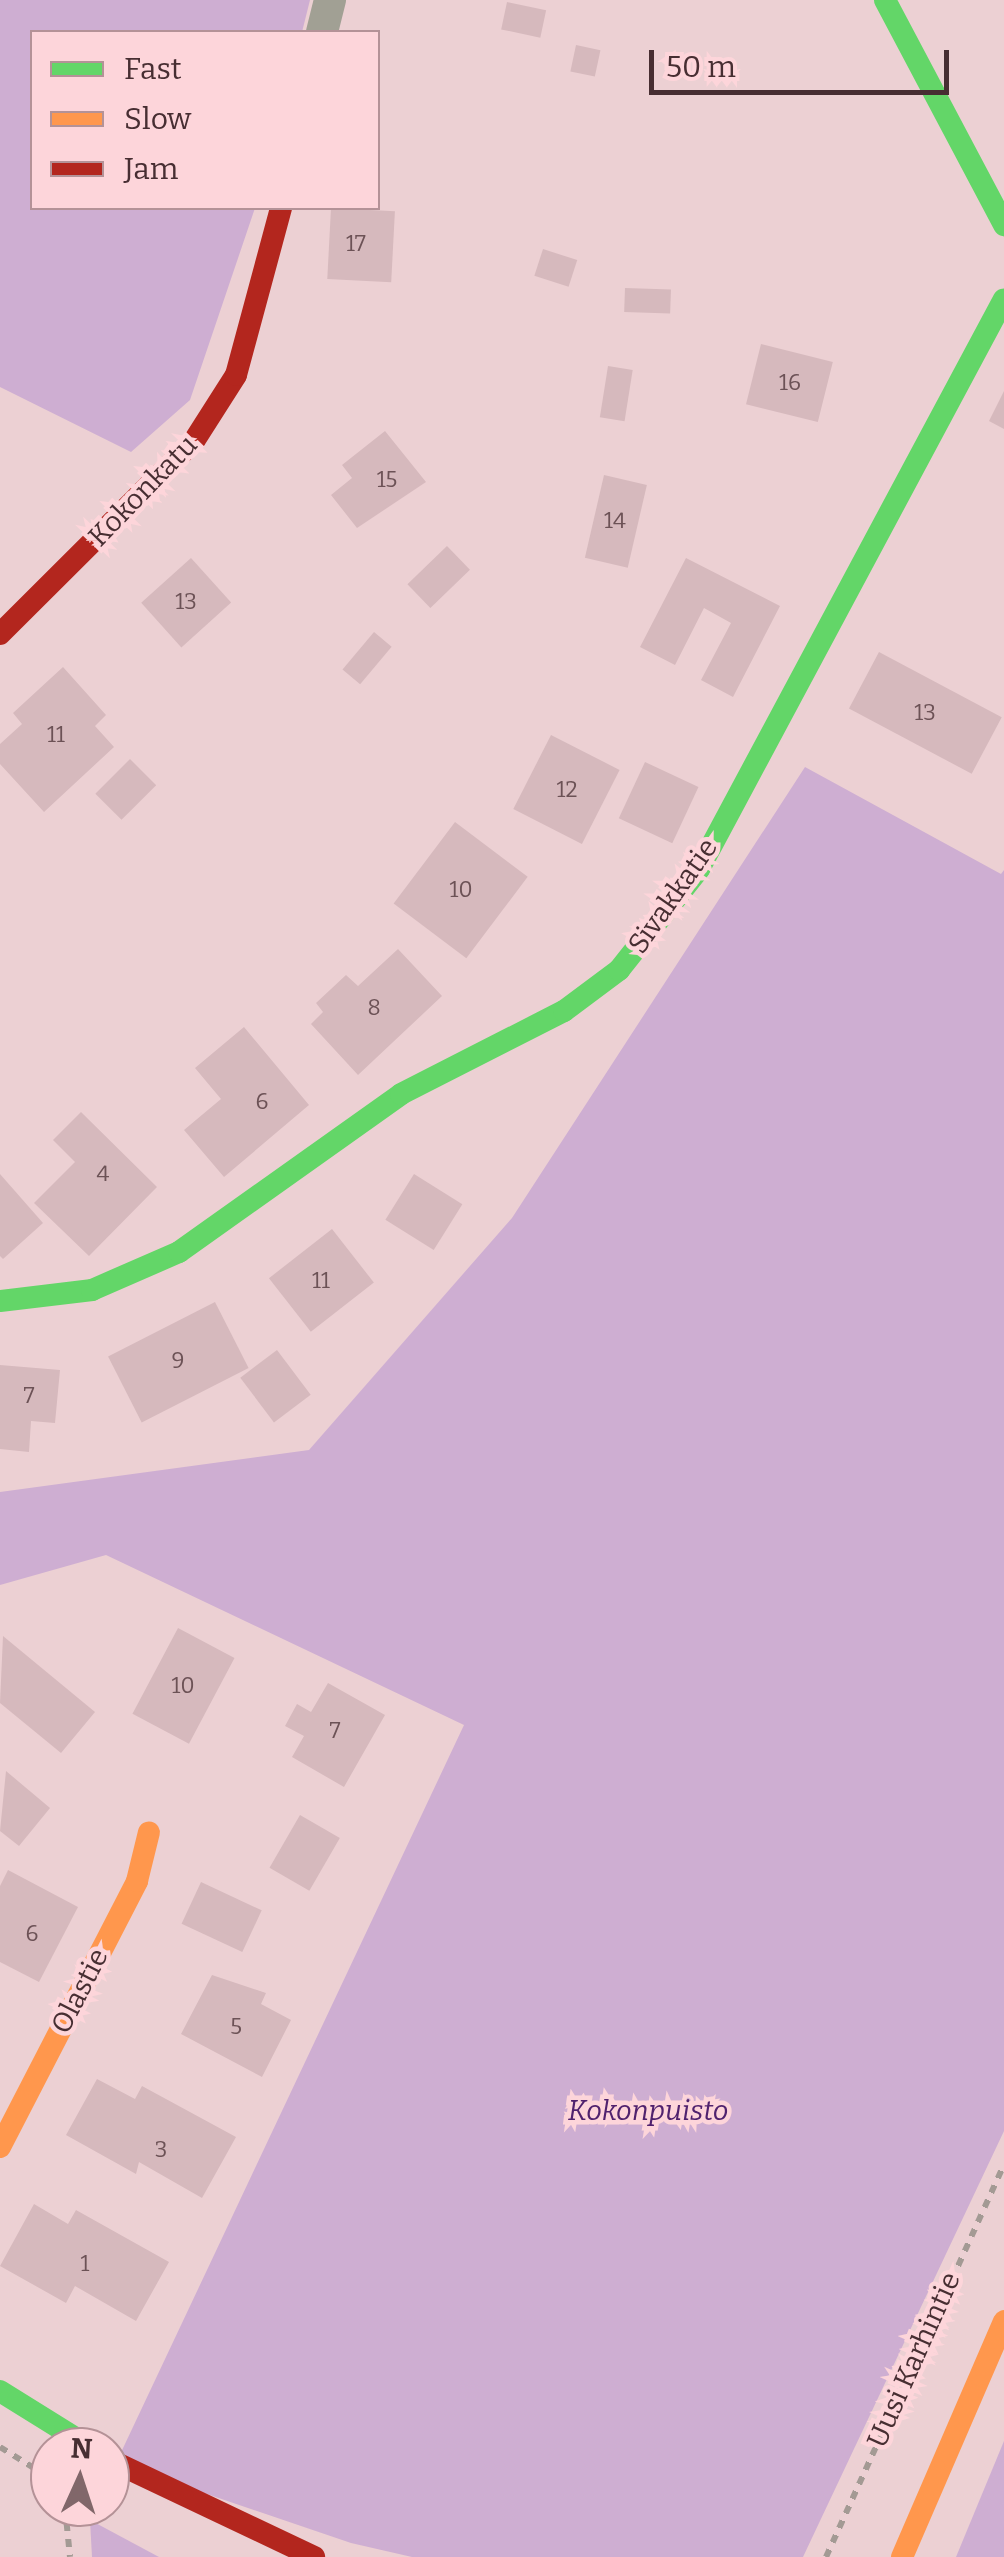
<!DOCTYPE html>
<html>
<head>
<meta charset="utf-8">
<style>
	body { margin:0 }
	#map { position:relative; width:1004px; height:2557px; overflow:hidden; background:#ecd0d3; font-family:Bitter,serif }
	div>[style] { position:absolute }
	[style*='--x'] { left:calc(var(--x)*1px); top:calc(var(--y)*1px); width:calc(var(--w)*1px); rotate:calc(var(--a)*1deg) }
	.forest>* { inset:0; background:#ceaed2 }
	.building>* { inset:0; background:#d6b9bd; transform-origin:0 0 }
	.path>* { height:6px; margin-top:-3px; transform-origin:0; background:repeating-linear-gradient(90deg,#a39a94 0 8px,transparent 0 16px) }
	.street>* { height:32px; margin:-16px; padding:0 16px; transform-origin:16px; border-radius:16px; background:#a1a094 }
	.fast>* { height:22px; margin:-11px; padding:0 11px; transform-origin:11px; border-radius:11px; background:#63d668 }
	.slow>* { height:22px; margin:-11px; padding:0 11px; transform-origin:11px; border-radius:11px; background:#ff974d }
	.jam>* { height:22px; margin:-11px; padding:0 11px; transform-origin:11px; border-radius:11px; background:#b3261e }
	span { translate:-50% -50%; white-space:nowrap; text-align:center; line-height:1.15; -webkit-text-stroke:9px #fdd5da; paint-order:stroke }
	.number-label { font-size:22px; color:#6c5256 }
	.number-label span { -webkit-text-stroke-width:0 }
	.street-label { font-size:28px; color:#472e32 }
	.park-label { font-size:28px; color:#50226e; font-style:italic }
	.legend { position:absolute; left:30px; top:30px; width:350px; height:180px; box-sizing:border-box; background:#fdd5da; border:2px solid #b49297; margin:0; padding:12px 18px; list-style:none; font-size:30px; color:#472e32 }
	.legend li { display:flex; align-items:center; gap:20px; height:50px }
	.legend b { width:50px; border:2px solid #b49297 }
	.north { position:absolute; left:30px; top:2427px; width:100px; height:100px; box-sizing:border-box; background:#fdd5da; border:2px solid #b49297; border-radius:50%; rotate:3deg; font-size:28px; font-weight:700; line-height:40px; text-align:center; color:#472e32 }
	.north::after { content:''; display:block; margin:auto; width:35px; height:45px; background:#81676a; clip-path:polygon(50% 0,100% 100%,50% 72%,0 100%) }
	.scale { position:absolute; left:649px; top:50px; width:300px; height:45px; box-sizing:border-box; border:5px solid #472e32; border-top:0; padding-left:12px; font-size:30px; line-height:35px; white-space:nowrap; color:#472e32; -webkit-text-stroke:8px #fdd5da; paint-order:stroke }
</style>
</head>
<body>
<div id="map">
	<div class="forest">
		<i style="clip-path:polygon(0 0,310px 0,302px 32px,32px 32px,32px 208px,255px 208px,190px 400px,131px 452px,0 387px)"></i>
		<i style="clip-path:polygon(805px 767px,1001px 874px,1004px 870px,1004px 2131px,803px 2557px,412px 2557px,351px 2543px,116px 2463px,464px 1725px,106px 1555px,0 1585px,0 1492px,309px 1450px,512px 1218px)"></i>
		<i style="clip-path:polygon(1004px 2441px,1004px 2557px,956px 2557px)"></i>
		<i style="clip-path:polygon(90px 2520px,159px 2557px,92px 2557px)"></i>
	</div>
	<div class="building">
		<i style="left:507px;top:2px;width:40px;height:28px;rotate:12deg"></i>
		<i style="left:576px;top:45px;width:25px;height:27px;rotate:12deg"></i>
		<i style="left:331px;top:208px;width:64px;height:71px;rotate:3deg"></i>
		<i style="left:543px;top:249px;width:36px;height:28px;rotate:18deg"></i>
		<i style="left:625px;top:288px;width:46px;height:24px;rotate:2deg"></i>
		<i style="left:761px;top:344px;width:74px;height:62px;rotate:14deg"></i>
		<i style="left:608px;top:366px;width:25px;height:52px;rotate:9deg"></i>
		<i style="clip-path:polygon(1004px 391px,1004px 429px,989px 421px)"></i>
		<i style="clip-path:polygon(385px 431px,426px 482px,357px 528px,331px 495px,352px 478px,342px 465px)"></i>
		<i style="left:604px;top:475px;width:44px;height:85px;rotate:13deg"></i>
		<i style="left:447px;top:546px;width:33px;height:55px;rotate:46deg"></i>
		<i style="left:191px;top:558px;width:60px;height:67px;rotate:48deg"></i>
		<i style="clip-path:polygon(686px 558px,780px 606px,733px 697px,701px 680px,731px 623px,704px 608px,675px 665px,640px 647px)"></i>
		<i style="left:374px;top:632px;width:23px;height:49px;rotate:40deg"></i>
		<i style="left:879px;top:652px;width:139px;height:64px;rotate:28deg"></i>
		<i style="clip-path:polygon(63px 667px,106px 715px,95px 726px,114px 747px,44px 812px,0 764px,0 744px,22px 724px,13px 713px)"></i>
		<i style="left:551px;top:735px;width:77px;height:83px;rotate:27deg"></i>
		<i style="left:130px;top:759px;width:37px;height:49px;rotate:45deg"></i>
		<i style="left:645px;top:762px;width:59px;height:62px;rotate:25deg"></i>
		<i style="left:455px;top:822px;width:91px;height:102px;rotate:37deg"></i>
		<i style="clip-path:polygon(398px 949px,442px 996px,358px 1075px,311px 1024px,323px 1012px,316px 1003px,346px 975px,358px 986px)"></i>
		<i style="clip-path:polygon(244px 1027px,309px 1105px,224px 1177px,184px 1130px,221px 1099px,195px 1068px)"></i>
		<i style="clip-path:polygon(81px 1112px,157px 1187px,89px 1256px,34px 1203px,75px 1162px,53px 1140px)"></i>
		<i style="clip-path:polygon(0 1174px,43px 1223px,3px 1259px,0 1256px)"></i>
		<i style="left:414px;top:1174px;width:57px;height:54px;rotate:32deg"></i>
		<i style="left:332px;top:1229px;width:68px;height:80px;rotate:52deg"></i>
		<i style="left:215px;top:1302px;width:74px;height:120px;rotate:63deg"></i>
		<i style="left:277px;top:1350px;width:56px;height:46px;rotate:53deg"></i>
		<i style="clip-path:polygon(0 1365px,60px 1370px,55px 1423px,31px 1421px,29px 1452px,0 1449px)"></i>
		<i style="left:178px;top:1628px;width:64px;height:97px;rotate:28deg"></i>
		<i style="clip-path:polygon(3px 1636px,95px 1712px,61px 1753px,0 1703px)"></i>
		<i style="clip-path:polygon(328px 1683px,385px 1715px,344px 1787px,292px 1757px,304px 1736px,285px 1726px,297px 1704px,311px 1712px)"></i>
		<i style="clip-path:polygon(6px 1771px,50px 1808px,19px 1846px,0 1831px)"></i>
		<i style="left:300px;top:1815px;width:46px;height:61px;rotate:30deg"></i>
		<i style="clip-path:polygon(8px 1870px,78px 1907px,39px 1982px,0 1962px,0 1886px)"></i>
		<i style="left:201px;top:1882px;width:67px;height:46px;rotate:25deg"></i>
		<i style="clip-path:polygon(212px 1975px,266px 1993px,261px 2004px,291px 2020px,262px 2077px,181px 2034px)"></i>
		<i style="clip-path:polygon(97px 2079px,135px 2099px,142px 2086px,236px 2137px,202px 2198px,139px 2162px,136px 2174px,66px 2135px)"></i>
		<i style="clip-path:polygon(34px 2204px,68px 2224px,76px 2210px,169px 2262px,136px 2321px,75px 2286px,66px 2303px,0 2266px)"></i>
	</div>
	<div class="path">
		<i style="--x:0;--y:2447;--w:59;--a:31.8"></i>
		<i style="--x:65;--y:2507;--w:50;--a:84.3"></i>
		<i style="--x:826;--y:2557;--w:431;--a:-65.6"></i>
	</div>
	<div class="street">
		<i style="--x:322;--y:32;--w:33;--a:-76"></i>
	</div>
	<div class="fast">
		<i style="--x:885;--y:0;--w:255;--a:62.1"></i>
		<i style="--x:0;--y:1301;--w:93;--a:-6.8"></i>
		<i style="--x:92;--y:1290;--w:95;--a:-23.6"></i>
		<i style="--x:179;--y:1252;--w:272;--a:-35.4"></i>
		<i style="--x:401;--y:1094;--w:183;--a:-27"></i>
		<i style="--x:564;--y:1011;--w:69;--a:-36.7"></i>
		<i style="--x:619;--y:970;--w:129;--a:-51.6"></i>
		<i style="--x:699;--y:869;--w:646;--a:-61.85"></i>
		<i style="--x:0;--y:2391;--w:106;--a:31.9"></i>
	</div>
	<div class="slow">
		<i style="--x:0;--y:2147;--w:299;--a:-62.7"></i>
		<i style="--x:137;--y:1881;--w:50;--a:-76.2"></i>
		<i style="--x:902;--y:2557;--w:257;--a:-66.6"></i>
	</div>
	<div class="jam">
		<i style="--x:0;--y:634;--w:274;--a:-44.9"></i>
		<i style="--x:194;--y:441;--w:78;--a:-57.5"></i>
		<i style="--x:236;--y:375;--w:173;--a:-74.9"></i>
		<i style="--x:110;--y:2460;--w:226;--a:25.4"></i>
	</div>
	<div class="number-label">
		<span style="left:356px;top:244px">17</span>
		<span style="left:790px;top:383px">16</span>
		<span style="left:387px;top:480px">15</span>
		<span style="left:615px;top:521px">14</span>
		<span style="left:186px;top:602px">13</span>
		<span style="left:925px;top:713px">13</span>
		<span style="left:56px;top:735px">11</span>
		<span style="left:567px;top:790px">12</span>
		<span style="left:461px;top:890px">10</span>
		<span style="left:374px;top:1008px">8</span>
		<span style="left:262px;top:1102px">6</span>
		<span style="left:103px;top:1174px">4</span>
		<span style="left:321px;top:1281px">11</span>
		<span style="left:178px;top:1361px">9</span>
		<span style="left:29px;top:1396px">7</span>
		<span style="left:183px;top:1686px">10</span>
		<span style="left:335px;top:1731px">7</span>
		<span style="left:32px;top:1934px">6</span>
		<span style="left:236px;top:2027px">5</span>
		<span style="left:161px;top:2150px">3</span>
		<span style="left:85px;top:2264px">1</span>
	</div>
	<div class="street-label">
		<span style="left:143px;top:491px;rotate:-46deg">Kokonkatu</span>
		<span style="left:673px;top:896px;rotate:-55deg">Sivakkatie</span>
		<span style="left:80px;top:1991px;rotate:-63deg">Olastie</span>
		<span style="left:914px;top:2360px;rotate:-66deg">Uusi Karhintie</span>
	</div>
	<div class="park-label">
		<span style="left:648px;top:2111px">Kokonpuisto</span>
	</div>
	<ul class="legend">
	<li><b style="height:12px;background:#63d668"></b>Fast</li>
	<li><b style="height:12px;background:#ff974d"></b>Slow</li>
	<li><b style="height:12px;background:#b3261e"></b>Jam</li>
	</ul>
	<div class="north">N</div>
	<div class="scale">50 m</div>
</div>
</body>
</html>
